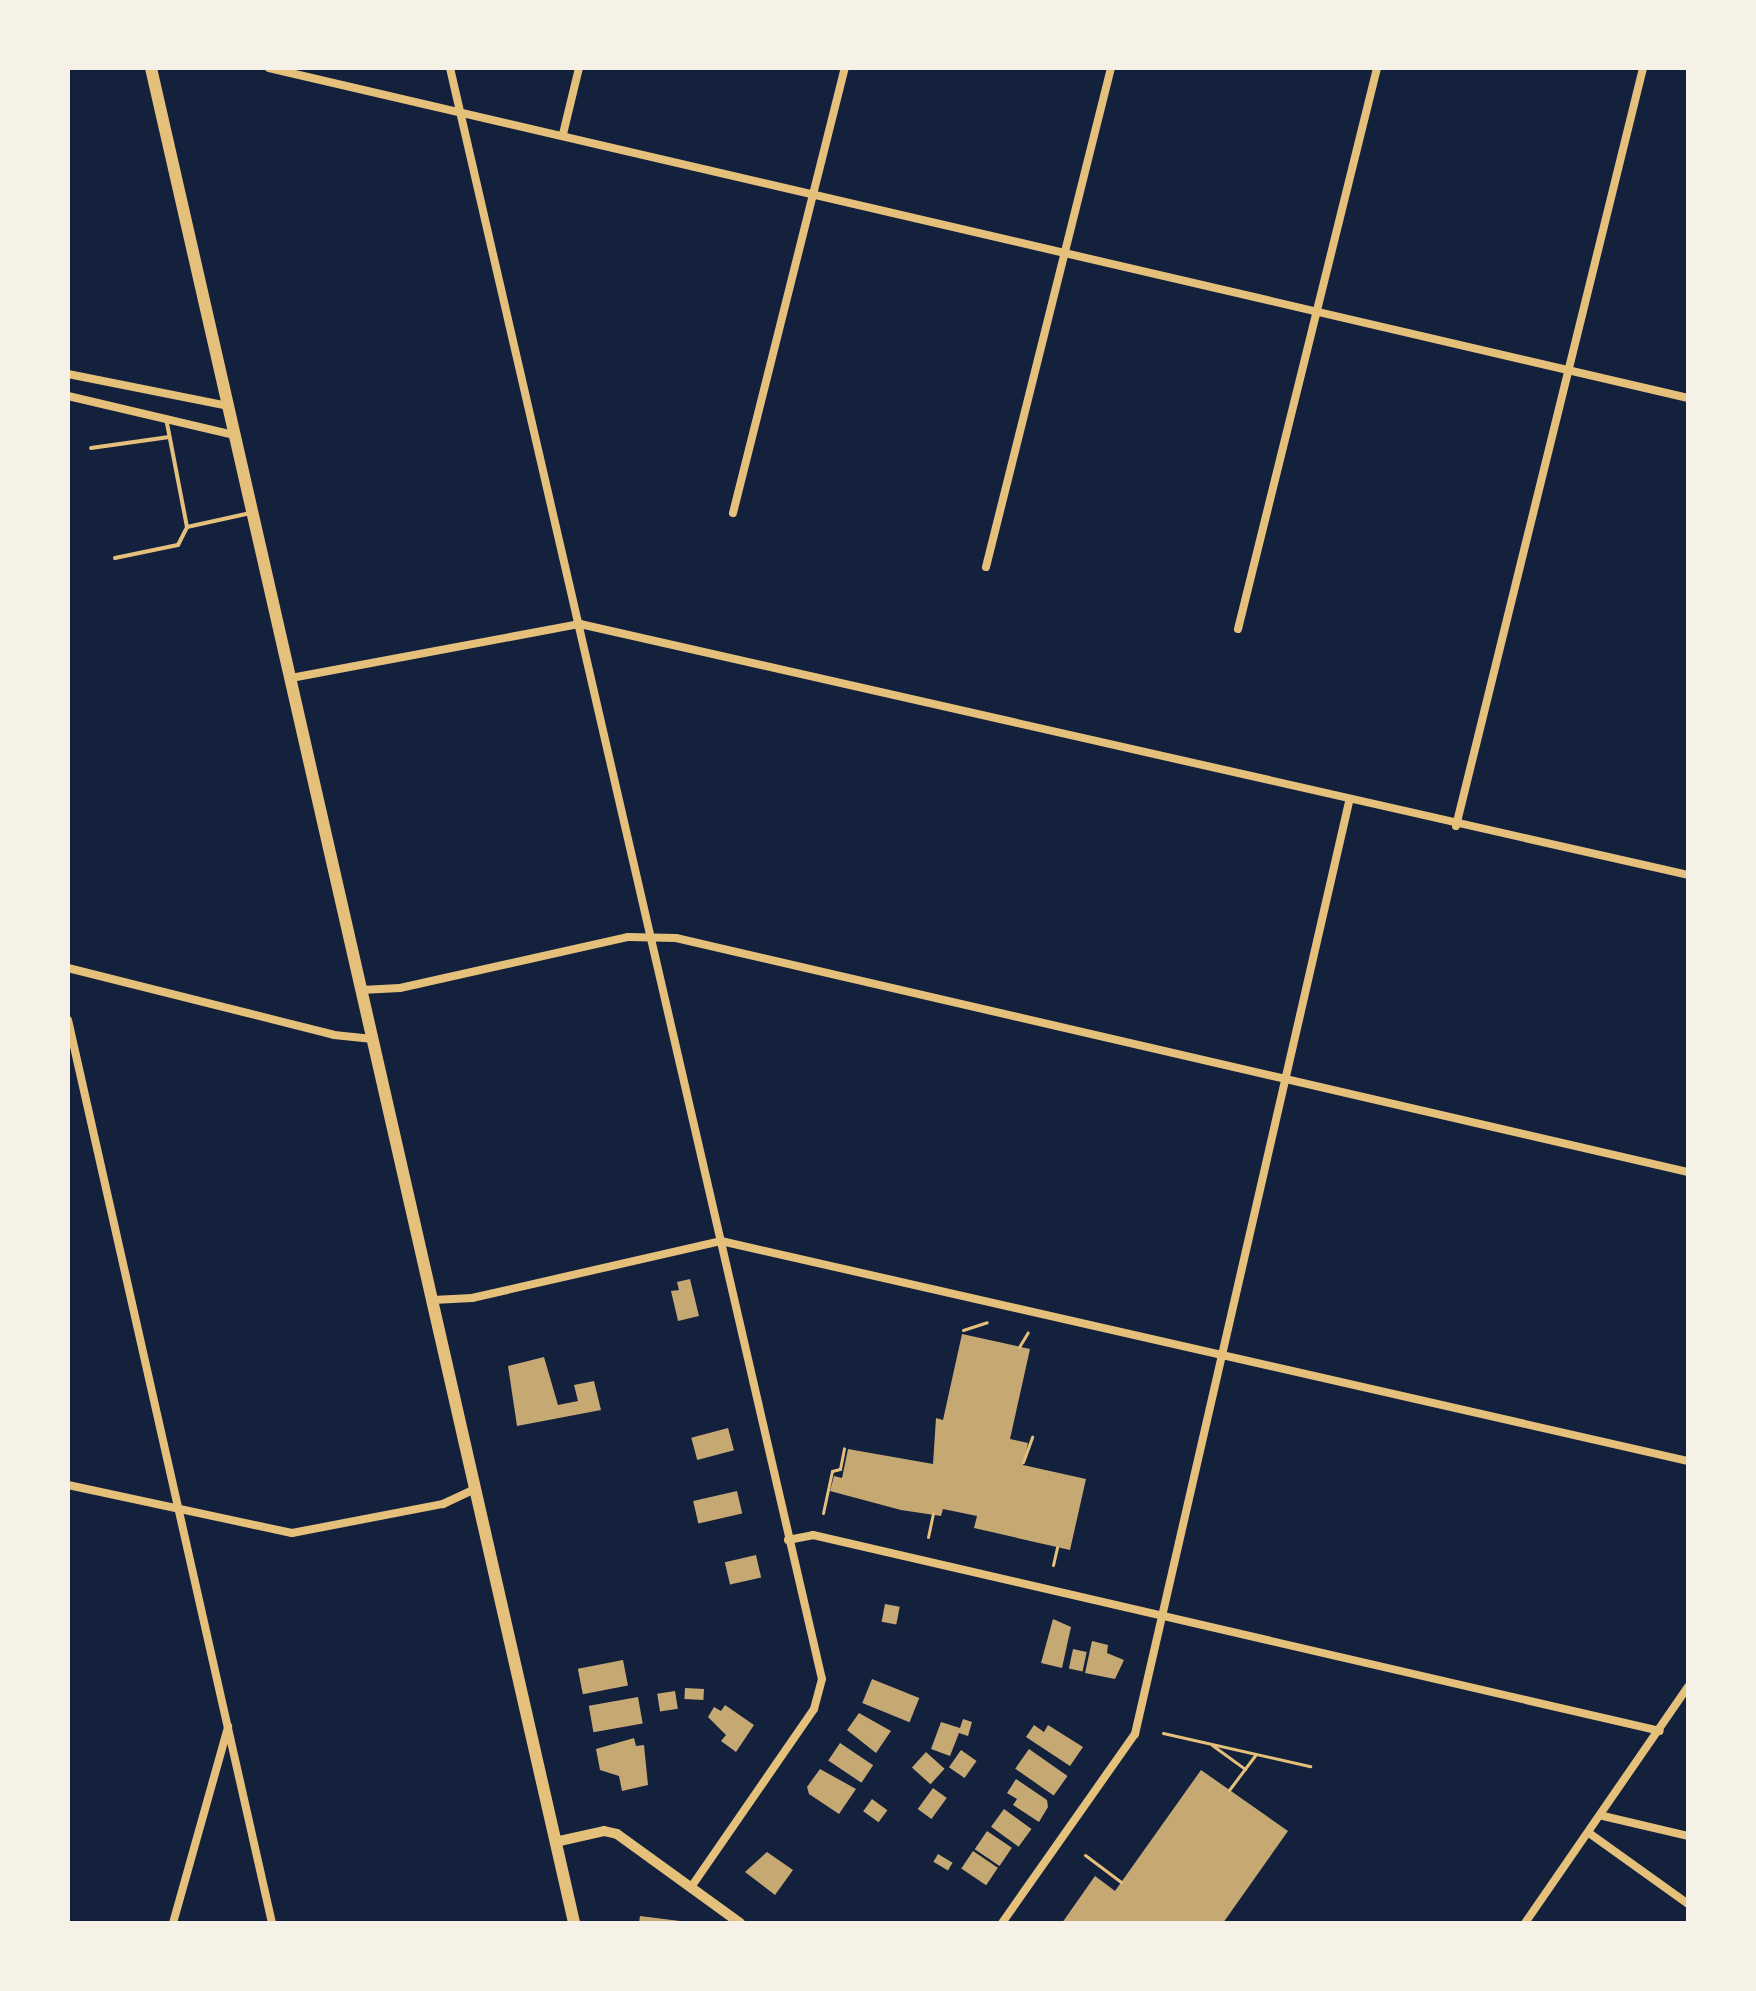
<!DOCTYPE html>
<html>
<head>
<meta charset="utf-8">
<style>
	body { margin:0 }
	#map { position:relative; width:1756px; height:1991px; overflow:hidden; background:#14213d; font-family:"Alegreya Sans",sans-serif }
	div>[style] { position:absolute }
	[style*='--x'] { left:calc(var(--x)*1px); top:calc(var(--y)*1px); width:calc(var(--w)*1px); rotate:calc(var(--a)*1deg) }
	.building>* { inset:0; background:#c6a872; transform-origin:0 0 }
	.path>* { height:3px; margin:-1.5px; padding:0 1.5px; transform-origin:1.5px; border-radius:1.5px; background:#e5c07b }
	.service>* { height:4px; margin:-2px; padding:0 2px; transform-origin:2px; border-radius:2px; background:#e5c07b }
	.minor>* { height:8px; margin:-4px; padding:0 4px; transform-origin:4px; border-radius:4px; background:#e5c07b }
	.tertiary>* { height:10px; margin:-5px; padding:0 5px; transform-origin:5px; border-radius:5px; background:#e5c07b }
	.secondary>* { height:12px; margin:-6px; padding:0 6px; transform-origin:6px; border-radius:6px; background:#e5c07b }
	span { translate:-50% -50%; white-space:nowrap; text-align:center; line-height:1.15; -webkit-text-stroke:8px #f6f1e7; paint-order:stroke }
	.frame { position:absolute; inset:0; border:70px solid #f6f1e7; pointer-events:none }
</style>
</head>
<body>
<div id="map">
	<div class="building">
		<i style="clip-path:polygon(690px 1279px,699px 1316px,678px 1321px,671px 1291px,679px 1290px,677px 1282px)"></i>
		<i style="clip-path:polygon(962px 1334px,1030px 1349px,1010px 1439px,1028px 1443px,1023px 1465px,1086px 1479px,1070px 1550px,974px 1528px,977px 1516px,943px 1509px,941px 1516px,901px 1510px,830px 1491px,834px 1476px,842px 1478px,848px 1449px,933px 1464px,936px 1418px,943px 1420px)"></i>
		<i style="clip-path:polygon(544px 1357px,558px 1405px,578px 1401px,574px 1385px,594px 1381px,601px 1410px,517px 1426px,508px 1366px)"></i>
		<i style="left:728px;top:1428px;width:23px;height:38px;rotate:75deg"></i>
		<i style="left:737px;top:1491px;width:23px;height:45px;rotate:77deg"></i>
		<i style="left:756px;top:1555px;width:23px;height:32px;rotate:77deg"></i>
		<i style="left:885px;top:1604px;width:15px;height:18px;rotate:11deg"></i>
		<i style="clip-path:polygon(1053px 1619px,1071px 1627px,1062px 1668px,1041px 1663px)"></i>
		<i style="clip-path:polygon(1092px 1641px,1108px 1645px,1107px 1653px,1124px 1660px,1115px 1679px,1085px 1673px)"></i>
		<i style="left:1073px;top:1649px;width:14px;height:20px;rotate:12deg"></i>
		<i style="left:623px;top:1660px;width:26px;height:46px;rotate:79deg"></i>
		<i style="left:872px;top:1679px;width:51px;height:26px;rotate:22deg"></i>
		<i style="left:685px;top:1688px;width:19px;height:11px;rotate:3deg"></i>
		<i style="left:675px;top:1691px;width:18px;height:18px;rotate:81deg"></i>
		<i style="left:638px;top:1697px;width:27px;height:50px;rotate:80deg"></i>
		<i style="clip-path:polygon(725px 1705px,754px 1725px,736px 1752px,721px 1741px,726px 1735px,708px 1717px,714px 1707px,721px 1711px)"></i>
		<i style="clip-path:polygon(859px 1713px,891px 1731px,876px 1753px,847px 1730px)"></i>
		<i style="clip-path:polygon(963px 1719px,972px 1722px,968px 1736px,959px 1733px,950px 1756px,931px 1749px,941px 1722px,960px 1728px)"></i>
		<i style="clip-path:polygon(1034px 1725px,1044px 1732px,1048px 1725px,1083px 1747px,1070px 1766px,1026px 1737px)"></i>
		<i style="clip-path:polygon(634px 1738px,636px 1746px,644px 1745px,648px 1785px,622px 1791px,619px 1776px,600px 1770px,596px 1749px)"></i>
		<i style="left:840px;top:1743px;width:40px;height:21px;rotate:34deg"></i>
		<i style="left:1029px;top:1749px;width:47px;height:24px;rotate:35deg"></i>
		<i style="left:961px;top:1750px;width:19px;height:21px;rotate:35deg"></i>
		<i style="left:926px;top:1752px;width:25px;height:21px;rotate:42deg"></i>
		<i style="clip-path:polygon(820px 1769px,856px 1789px,839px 1814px,809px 1794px,807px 1787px)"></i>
		<i style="clip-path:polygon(1201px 1770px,1288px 1831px,1223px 1923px,1062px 1923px,1095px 1876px,1115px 1891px)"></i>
		<i style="clip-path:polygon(1016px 1779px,1047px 1800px,1048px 1807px,1039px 1822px,1013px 1805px,1017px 1799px,1007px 1793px)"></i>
		<i style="left:933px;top:1788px;width:17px;height:26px;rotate:36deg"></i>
		<i style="left:872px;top:1799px;width:19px;height:15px;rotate:36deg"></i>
		<i style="left:1004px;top:1809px;width:34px;height:22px;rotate:36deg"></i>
		<i style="left:987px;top:1831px;width:30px;height:22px;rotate:34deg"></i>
		<i style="left:973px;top:1851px;width:30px;height:21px;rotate:34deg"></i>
		<i style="clip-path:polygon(767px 1852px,793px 1870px,775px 1895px,745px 1872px)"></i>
		<i style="left:938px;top:1854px;width:17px;height:9px;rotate:31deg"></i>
		<i style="clip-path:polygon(640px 1916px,680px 1921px,680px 1923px,639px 1923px)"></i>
	</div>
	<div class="path">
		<i style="--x:963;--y:1330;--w:25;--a:-18"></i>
		<i style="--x:1019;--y:1347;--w:17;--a:-59"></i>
		<i style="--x:1023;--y:1462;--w:27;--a:-70"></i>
		<i style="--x:823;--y:1513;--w:43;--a:-77.9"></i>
		<i style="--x:832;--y:1471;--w:8;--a:-14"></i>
		<i style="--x:840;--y:1469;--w:21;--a:-79"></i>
		<i style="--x:928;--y:1537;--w:24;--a:-78"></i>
		<i style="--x:1053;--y:1565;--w:18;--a:-77"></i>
		<i style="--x:1163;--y:1733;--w:151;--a:12.7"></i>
		<i style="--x:1212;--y:1745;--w:41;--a:36"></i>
		<i style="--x:1229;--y:1790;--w:45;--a:-53.1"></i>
		<i style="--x:1085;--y:1855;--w:45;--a:36.9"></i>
	</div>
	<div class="service">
		<i style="--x:166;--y:418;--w:111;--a:79.1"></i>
		<i style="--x:187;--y:527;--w:65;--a:-12.5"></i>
		<i style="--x:91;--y:448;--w:79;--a:-8"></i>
		<i style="--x:115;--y:558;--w:64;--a:-11.7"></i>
		<i style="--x:178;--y:545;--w:20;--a:-63"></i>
	</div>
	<div class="minor">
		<i style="--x:269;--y:68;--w:1457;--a:13.09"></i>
		<i style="--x:450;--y:68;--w:1653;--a:77"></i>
		<i style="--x:822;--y:1679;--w:31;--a:105"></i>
		<i style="--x:814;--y:1709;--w:216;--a:124.6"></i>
		<i style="--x:563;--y:134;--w:68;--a:-76.4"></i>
		<i style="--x:68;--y:374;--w:163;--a:11.3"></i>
		<i style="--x:68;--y:396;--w:171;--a:13.2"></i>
		<i style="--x:733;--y:513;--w:459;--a:-75.9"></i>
		<i style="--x:986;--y:567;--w:514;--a:-75.94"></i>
		<i style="--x:1238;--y:629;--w:578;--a:-76.08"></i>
		<i style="--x:291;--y:678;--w:294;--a:-10.6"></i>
		<i style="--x:580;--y:624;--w:1136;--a:12.76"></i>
		<i style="--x:1456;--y:826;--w:781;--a:-76.14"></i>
		<i style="--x:68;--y:968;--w:274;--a:14.1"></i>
		<i style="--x:334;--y:1035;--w:39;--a:6"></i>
		<i style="--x:361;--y:990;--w:39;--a:-3"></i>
		<i style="--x:400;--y:988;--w:234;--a:-12.6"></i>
		<i style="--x:628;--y:937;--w:48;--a:1.2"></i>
		<i style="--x:676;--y:938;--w:1039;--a:13.02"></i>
		<i style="--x:68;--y:1020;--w:926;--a:77.27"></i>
		<i style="--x:433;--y:1300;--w:39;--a:-3"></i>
		<i style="--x:472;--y:1298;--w:255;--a:-12.9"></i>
		<i style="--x:721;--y:1241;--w:992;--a:12.82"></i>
		<i style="--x:68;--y:1485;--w:229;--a:12.1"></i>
		<i style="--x:292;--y:1533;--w:154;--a:-10.9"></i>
		<i style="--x:443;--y:1504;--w:35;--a:-25"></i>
		<i style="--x:788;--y:1540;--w:25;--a:-11"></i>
		<i style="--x:813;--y:1535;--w:869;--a:13.03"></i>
		<i style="--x:1603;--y:1816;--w:87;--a:13.2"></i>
		<i style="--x:1589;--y:1833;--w:122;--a:35.6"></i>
		<i style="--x:173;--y:1923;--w:204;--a:-74.3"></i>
		<i style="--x:1002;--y:1923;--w:231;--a:-54.9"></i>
		<i style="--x:1135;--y:1734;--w:956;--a:-77.07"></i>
		<i style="--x:1525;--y:1923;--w:287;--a:-55.4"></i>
	</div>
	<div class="tertiary">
		<i style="--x:555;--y:1842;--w:50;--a:-12.7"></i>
		<i style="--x:604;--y:1831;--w:13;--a:13"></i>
		<i style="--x:617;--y:1834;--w:152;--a:35.9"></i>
	</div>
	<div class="secondary">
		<i style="--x:151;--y:68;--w:1903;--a:77.15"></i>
	</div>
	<div class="frame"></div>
</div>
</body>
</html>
